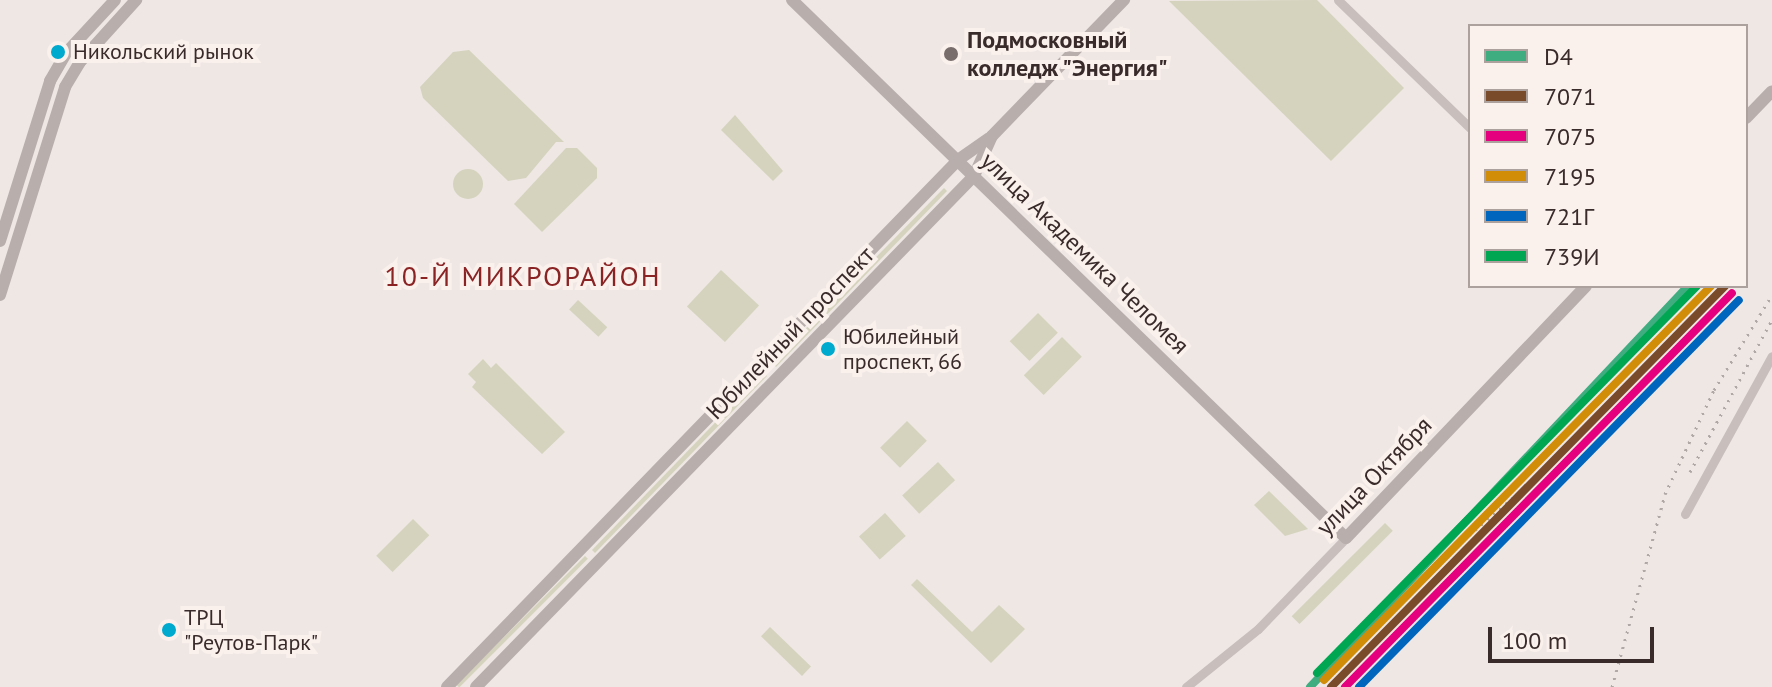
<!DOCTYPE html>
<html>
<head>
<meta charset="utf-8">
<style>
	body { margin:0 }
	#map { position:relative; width:1772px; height:687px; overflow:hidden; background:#eee7e4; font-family:"PT Sans",sans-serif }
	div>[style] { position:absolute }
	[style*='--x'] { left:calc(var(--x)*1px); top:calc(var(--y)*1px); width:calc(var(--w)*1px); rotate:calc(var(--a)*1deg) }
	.green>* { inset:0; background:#d5d3be; transform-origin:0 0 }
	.round { border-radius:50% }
	.street>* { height:9px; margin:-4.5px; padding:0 4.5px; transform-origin:4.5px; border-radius:4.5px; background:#c8bfbd }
	.secondary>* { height:12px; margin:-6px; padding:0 6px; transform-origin:6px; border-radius:6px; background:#b8afad }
	.rail>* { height:3px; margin-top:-1.5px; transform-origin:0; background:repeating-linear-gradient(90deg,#b0a8a6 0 2px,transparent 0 8px) }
	.rail-1>* { height:8px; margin:-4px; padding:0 4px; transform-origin:4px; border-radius:4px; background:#3fad80 }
	.rail-2>* { height:8px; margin:-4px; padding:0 4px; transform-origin:4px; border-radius:4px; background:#7a4b2a }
	.rail-3>* { height:8px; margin:-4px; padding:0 4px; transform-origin:4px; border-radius:4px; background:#e5007d }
	.rail-4>* { height:8px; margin:-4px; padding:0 4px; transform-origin:4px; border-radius:4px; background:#d18d08 }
	.rail-5>* { height:8px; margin:-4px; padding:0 4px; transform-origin:4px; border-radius:4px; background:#0065bd }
	.rail-6>* { height:8px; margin:-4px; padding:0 4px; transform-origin:4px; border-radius:4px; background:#00a651 }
	.dots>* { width:22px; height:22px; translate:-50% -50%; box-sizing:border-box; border:4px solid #faf0ec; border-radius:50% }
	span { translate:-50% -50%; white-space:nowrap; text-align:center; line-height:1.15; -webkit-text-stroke:8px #faf0ec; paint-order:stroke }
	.bus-label { font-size:22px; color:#392b2a }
	.left { translate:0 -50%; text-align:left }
	.poi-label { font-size:24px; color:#392b2a; font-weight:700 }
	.street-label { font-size:24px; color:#392b2a }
	.quarter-label { font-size:28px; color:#892324; letter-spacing:2px }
	.legend { position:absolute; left:1468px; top:24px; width:280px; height:264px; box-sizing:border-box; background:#faf0ec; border:2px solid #ada19e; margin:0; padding:10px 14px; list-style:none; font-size:24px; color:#392b2a }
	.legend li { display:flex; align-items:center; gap:16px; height:40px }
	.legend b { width:40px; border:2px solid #ada19e }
	.scale { position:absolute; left:1488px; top:627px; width:166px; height:36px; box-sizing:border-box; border:4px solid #392b2a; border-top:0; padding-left:10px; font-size:24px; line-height:28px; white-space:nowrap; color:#392b2a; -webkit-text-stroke:6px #faf0ec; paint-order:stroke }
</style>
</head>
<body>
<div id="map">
	<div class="green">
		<i style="clip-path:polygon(1317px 0,1404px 88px,1331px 161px,1169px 1px)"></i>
		<i style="clip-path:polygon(469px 50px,564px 142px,556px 142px,526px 178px,508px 181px,423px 98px,420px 87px,453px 52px)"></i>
		<i style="clip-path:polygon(735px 115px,783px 171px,773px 181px,721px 130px)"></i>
		<i style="clip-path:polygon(566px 148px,577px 148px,597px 168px,597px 178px,542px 232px,514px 204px)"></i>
		<i class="round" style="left:453px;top:169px;width:30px;height:30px"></i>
		<i style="clip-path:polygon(944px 188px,947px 191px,776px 367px,772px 363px)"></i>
		<i style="left:721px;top:270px;width:52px;height:50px;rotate:43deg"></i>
		<i style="left:578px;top:300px;width:40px;height:13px;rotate:43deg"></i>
		<i style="left:1038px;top:313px;width:28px;height:40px;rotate:45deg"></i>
		<i style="left:1062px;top:337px;width:28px;height:54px;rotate:45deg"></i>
		<i style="clip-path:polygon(483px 359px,491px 368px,496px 363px,565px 432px,542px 454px,472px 387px,476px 382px,468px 374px)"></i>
		<i style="clip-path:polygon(764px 372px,767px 376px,595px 553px,592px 550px)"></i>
		<i style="left:907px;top:421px;width:28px;height:38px;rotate:45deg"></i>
		<i style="left:938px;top:462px;width:25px;height:49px;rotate:47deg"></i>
		<i style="clip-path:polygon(1269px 491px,1308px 529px,1285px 536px,1254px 505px)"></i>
		<i style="left:885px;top:513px;width:31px;height:35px;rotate:48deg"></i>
		<i style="left:413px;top:519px;width:23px;height:52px;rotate:45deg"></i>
		<i style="left:1385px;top:523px;width:11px;height:132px;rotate:45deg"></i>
		<i style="left:585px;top:556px;width:4px;height:182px;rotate:45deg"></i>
		<i style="clip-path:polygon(917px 579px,972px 632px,999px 605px,1025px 629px,991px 663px,911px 585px)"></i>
		<i style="left:770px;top:627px;width:57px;height:13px;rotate:44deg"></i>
	</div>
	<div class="street">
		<i style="--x:1338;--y:0;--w:184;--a:44.1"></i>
		<i style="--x:1685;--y:514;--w:180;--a:-61.2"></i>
		<i style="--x:1186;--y:687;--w:92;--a:-38.9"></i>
		<i style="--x:1258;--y:629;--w:127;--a:-46"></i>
	</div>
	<div class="secondary">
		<i style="--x:792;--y:0;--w:772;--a:44.16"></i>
		<i style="--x:1346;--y:538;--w:348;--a:-46.4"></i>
		<i style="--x:1746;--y:118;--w:37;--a:-46"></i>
		<i style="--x:0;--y:241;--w:168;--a:-72.6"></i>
		<i style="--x:50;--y:81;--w:32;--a:-60"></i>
		<i style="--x:66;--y:53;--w:72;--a:-47.2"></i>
		<i style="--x:0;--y:295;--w:218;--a:-72.6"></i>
		<i style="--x:65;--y:87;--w:29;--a:-59"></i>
		<i style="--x:80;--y:62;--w:84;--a:-47.9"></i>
		<i style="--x:447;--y:687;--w:734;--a:-45.88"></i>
		<i style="--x:958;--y:160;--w:38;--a:-35"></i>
		<i style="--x:476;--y:687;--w:714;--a:-45.74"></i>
		<i style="--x:974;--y:176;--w:44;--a:-65.8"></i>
		<i style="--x:992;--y:136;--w:190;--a:-45.9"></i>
	</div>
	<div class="rail">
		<i style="--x:1690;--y:472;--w:173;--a:-61.7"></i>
		<i style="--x:1469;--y:535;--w:79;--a:-40.4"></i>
		<i style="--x:1612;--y:687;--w:200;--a:-74.6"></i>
		<i style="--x:1665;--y:494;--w:115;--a:-64.8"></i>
		<i style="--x:1714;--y:390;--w:111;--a:-58.6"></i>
	</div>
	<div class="rail-1">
		<i style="--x:1310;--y:687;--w:551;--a:-46.69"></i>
	</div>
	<div class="rail-2">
		<i style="--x:1331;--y:687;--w:562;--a:-45.5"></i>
	</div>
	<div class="rail-3">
		<i style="--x:1345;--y:687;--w:552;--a:-45.51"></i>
	</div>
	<div class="rail-4">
		<i style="--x:1324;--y:680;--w:552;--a:-45.51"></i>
	</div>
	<div class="rail-5">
		<i style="--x:1359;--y:687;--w:542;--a:-45.52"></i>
	</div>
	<div class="rail-6">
		<i style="--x:1317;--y:673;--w:542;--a:-45.52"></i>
	</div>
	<div class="dots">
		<i style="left:58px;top:52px;background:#00a9ce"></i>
		<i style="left:951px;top:54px;background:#786d6b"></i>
		<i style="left:828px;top:349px;background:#00a9ce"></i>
		<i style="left:169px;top:630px;background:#00a9ce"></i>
	</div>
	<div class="bus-label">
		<span class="left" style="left:73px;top:52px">Никольский рынок</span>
		<span class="left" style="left:843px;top:349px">Юбилейный<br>проспект, 66</span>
		<span class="left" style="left:184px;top:630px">ТРЦ<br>"Реутов-Парк"</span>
	</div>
	<div class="poi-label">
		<span class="left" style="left:967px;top:54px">Подмосковный<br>колледж "Энергия"</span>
	</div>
	<div class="street-label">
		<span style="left:1085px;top:253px;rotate:44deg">улица Академика Челомея</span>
		<span style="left:790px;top:333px;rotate:-46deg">Юбилейный проспект</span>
		<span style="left:1374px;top:476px;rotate:-46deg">улица Октября</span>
	</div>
	<div class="quarter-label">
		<span style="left:523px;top:276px">10-Й МИКРОРАЙОН</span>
	</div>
	<ul class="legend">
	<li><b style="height:10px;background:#3fad80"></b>D4</li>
	<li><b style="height:10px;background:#7a4b2a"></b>7071</li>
	<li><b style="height:10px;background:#e5007d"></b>7075</li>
	<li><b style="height:10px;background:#d18d08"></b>7195</li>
	<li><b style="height:10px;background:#0065bd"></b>721Г</li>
	<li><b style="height:10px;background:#00a651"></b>739И</li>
	</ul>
	<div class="scale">100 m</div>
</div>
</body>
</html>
